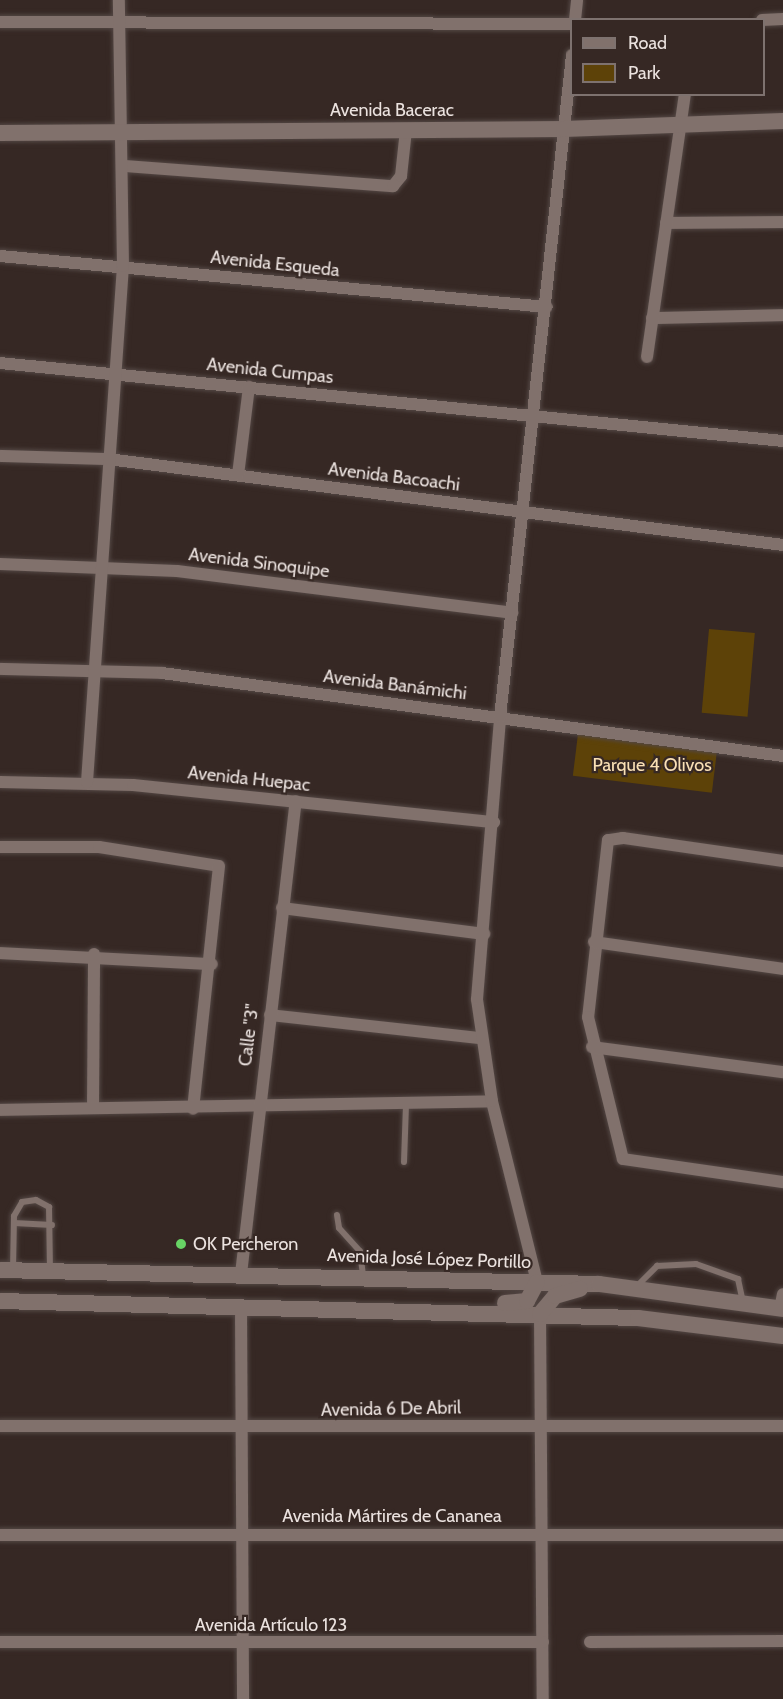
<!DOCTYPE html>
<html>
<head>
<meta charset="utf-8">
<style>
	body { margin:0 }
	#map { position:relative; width:783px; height:1699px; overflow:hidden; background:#362824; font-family:Cabin,sans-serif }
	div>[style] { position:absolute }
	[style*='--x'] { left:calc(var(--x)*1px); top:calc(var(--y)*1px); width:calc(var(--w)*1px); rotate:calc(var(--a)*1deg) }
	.green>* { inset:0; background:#5d4208; transform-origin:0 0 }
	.roads { filter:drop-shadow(0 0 2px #534744) drop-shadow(0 0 2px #534744) }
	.lane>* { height:6px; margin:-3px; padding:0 3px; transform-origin:3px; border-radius:3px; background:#81716c }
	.street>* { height:12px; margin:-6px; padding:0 6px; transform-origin:6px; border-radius:6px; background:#81716c }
	.secondary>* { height:16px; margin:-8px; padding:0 8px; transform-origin:8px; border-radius:8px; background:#81716c }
	.dots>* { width:16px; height:16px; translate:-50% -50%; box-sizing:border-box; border:3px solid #362824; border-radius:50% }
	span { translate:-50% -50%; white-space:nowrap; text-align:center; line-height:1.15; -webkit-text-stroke:4.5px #362824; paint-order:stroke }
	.street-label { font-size:18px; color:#ebe2df }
	.park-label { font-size:18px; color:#fae0b5 }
	.poi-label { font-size:18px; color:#ebe2df }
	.left { translate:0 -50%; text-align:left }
	.legend { position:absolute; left:570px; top:18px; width:195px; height:78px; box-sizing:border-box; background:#362824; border:2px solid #7e726f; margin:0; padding:8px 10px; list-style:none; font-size:18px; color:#ebe2df }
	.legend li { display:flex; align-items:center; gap:12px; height:30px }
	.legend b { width:30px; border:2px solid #7e726f }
</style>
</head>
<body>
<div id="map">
	<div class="green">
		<i style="left:709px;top:629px;width:46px;height:84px;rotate:5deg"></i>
		<i style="left:578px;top:734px;width:140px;height:42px;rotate:7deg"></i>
	</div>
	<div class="roads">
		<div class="lane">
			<i style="--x:404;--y:1162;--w:57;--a:-88"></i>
			<i style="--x:337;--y:1215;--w:13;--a:81"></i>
			<i style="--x:339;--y:1228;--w:31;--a:48"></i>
			<i style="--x:360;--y:1251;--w:26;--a:83"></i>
			<i style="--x:14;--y:1223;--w:38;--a:3"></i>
			<i style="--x:13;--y:1269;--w:53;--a:-88.9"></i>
			<i style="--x:14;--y:1216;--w:16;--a:-60"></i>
			<i style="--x:22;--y:1202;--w:14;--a:-8"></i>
			<i style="--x:36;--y:1200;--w:15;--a:28"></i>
			<i style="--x:49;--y:1207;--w:63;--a:89.1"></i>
			<i style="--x:636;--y:1287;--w:30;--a:-45"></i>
			<i style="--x:657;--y:1266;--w:39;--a:-3"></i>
			<i style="--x:696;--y:1264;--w:45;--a:19.7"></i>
			<i style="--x:738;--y:1279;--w:24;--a:78"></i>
		</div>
		<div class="street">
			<i style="--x:575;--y:20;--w:20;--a:-84"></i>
			<i style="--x:762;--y:20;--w:21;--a:-3"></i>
			<i style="--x:0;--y:22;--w:572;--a:0.2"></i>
			<i style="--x:125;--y:166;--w:269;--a:4.3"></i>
			<i style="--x:393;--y:186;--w:13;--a:-51"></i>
			<i style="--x:401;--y:176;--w:46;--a:-83.8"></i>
			<i style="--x:666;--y:223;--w:117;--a:-0.5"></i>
			<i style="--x:0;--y:256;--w:549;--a:5.33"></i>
			<i style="--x:652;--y:318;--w:131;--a:-1.3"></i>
			<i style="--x:647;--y:357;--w:266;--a:-81.8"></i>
			<i style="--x:0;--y:363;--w:787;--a:5.69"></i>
			<i style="--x:0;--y:456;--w:108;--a:1.6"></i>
			<i style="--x:108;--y:459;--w:680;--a:7.26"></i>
			<i style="--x:238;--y:475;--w:89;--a:-82.9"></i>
			<i style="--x:0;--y:564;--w:177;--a:2.3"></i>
			<i style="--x:177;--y:571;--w:338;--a:7.1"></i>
			<i style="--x:0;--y:669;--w:162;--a:1.4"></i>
			<i style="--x:162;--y:673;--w:627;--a:7.61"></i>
			<i style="--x:0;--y:782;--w:133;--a:1.3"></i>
			<i style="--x:133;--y:785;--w:363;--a:5.9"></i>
			<i style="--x:87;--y:782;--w:517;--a:-86.01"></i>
			<i style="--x:123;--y:266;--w:266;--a:-90.9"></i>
			<i style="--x:0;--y:847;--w:99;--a:0"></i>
			<i style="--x:99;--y:847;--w:121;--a:9"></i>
			<i style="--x:219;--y:866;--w:244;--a:96.1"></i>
			<i style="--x:783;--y:861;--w:162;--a:-171.8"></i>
			<i style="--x:623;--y:838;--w:15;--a:172"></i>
			<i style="--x:608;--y:840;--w:178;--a:96.4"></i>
			<i style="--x:588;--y:1017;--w:146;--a:76.2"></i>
			<i style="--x:623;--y:1159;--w:162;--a:8.2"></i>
			<i style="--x:282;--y:908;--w:204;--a:7.3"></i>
			<i style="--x:594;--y:942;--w:191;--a:8.1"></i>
			<i style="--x:0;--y:953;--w:212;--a:3"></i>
			<i style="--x:270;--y:1015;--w:211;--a:6.3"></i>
			<i style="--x:592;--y:1047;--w:193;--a:7.5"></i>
			<i style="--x:93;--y:1108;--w:154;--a:-89.6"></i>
			<i style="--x:0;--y:1110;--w:492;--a:-1"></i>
			<i style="--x:241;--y:1274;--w:476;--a:-83.4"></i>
			<i style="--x:537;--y:1282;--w:187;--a:-104"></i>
			<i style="--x:492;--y:1101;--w:103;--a:-98.4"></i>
			<i style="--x:477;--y:999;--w:283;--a:-85.3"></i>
			<i style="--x:500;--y:717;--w:666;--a:-83.79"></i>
			<i style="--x:241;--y:1307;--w:392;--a:89.7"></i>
			<i style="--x:780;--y:1309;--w:15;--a:-79"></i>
			<i style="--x:540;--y:1314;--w:385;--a:89.6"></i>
			<i style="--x:0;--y:1426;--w:783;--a:0"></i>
			<i style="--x:0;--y:1535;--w:783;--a:0"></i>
			<i style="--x:0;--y:1642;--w:543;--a:0"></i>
			<i style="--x:590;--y:1642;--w:193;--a:-0.3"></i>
		</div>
		<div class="secondary">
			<i style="--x:0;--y:133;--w:564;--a:-0.41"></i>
			<i style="--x:564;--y:129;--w:219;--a:-2.1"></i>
			<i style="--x:0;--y:1270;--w:599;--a:1.34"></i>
			<i style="--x:599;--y:1284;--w:186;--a:7.7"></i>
			<i style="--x:0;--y:1301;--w:638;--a:1.53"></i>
			<i style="--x:638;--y:1318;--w:146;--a:7.1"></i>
			<i style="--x:505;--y:1303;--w:22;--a:-5"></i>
			<i style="--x:527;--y:1301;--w:21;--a:-62"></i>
			<i style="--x:540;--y:1314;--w:23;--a:-50"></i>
			<i style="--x:555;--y:1296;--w:26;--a:-16"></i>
		</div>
	</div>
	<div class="dots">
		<i style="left:181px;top:1244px;background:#68d465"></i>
	</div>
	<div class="street-label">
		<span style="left:392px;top:110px">Avenida Bacerac</span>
		<span style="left:275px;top:264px;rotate:6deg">Avenida Esqueda</span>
		<span style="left:270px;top:371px;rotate:6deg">Avenida Cumpas</span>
		<span style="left:394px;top:477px;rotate:7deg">Avenida Bacoachi</span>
		<span style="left:259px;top:563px;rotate:7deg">Avenida Sinoquipe</span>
		<span style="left:395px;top:685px;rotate:7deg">Avenida Banámichi</span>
		<span style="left:249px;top:779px;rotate:6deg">Avenida Huepac</span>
		<span style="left:249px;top:1035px;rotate:-83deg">Calle "3"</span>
		<span style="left:429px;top:1259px;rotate:2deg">Avenida José López Portillo</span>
		<span style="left:391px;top:1409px;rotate:-1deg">Avenida 6 De Abril</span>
		<span style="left:392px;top:1516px">Avenida Mártires de Cananea</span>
		<span style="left:271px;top:1625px">Avenida Artículo 123</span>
	</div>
	<div class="park-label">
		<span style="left:652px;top:765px">Parque 4 Olivos</span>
	</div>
	<div class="poi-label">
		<span class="left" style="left:193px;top:1244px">OK Percheron</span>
	</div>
	<ul class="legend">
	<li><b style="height:8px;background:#81716c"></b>Road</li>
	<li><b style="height:16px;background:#5d4208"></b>Park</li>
	</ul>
</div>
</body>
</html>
